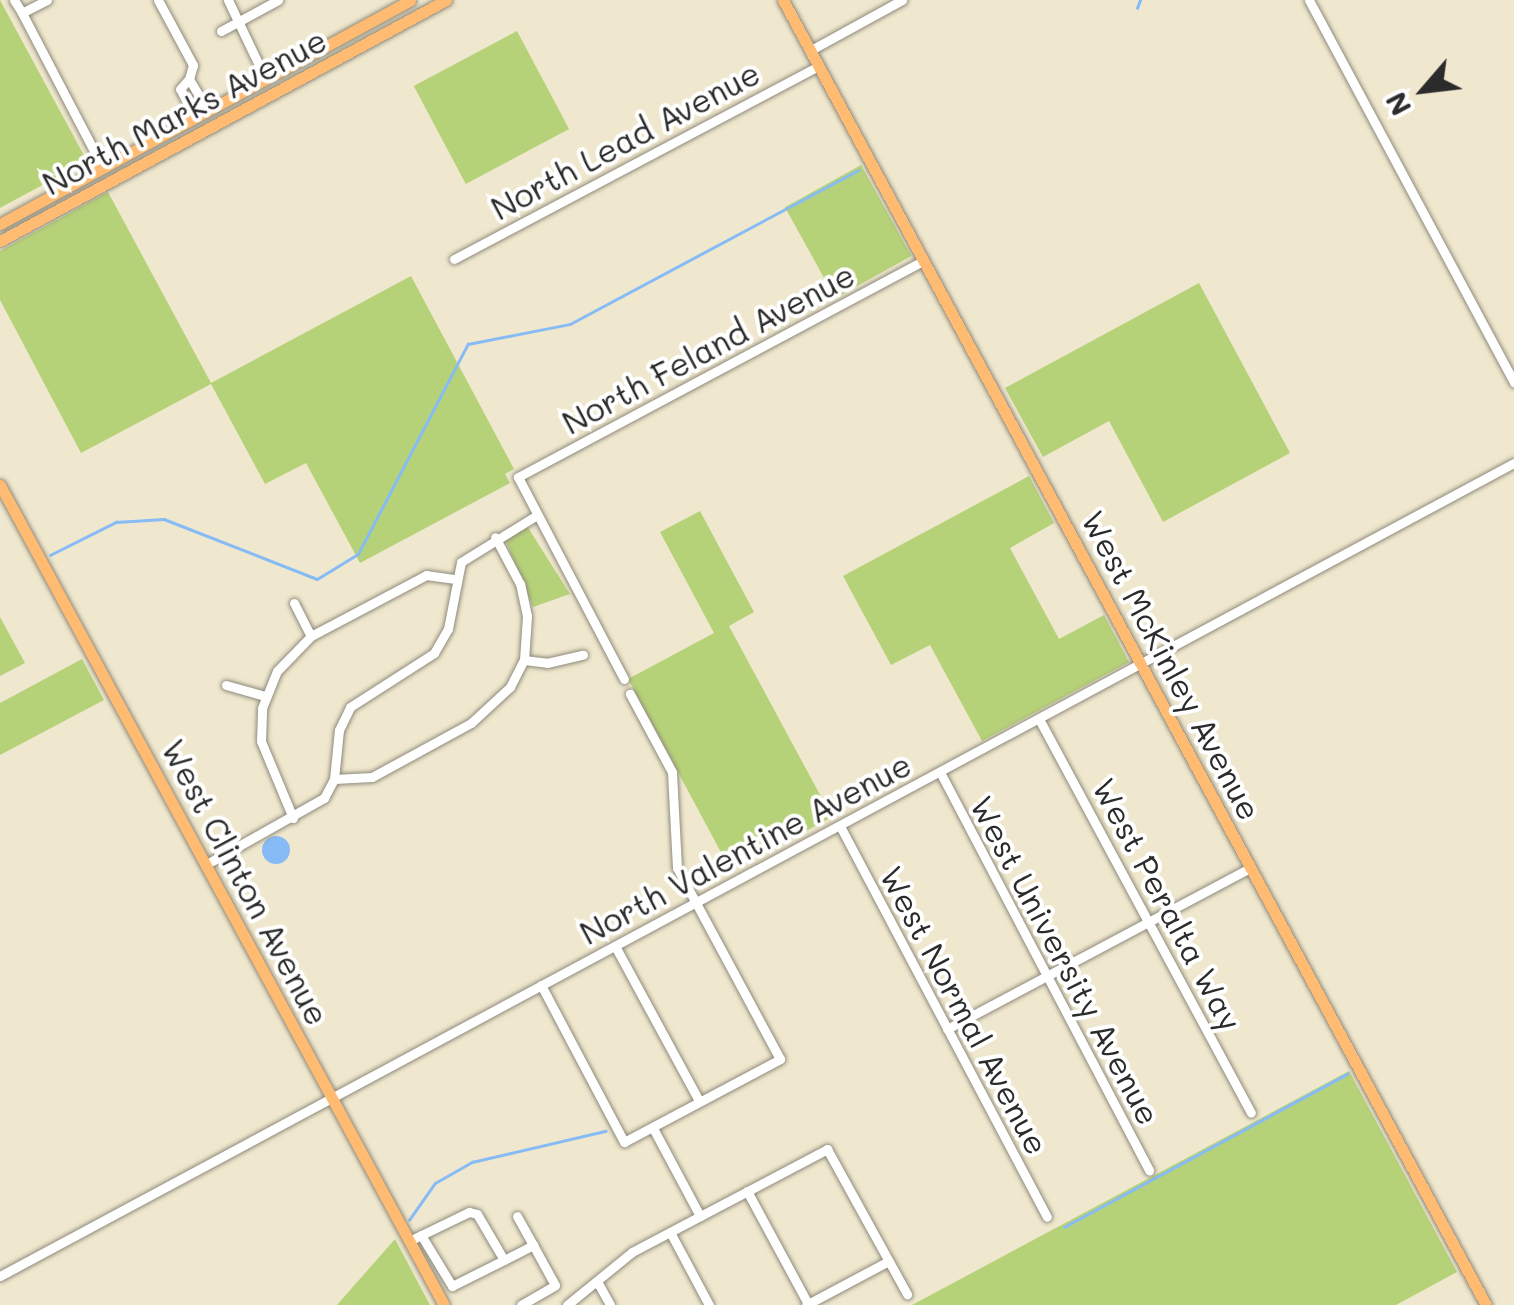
<!DOCTYPE html>
<html>
<head>
<meta charset="utf-8">
<style>
	body { margin:0 }
	#map { position:relative; width:1514px; height:1305px; overflow:hidden; background:#f0e8ce; font-family:Mali,sans-serif }
	div>[style] { position:absolute }
	[style*='--x'] { left:calc(var(--x)*1px); top:calc(var(--y)*1px); width:calc(var(--w)*1px); rotate:calc(var(--a)*1deg) }
	.green>* { inset:0; background:#b6d279; transform-origin:0 0 }
	.water>* { inset:0; background:#87bbf5 }
	.round { border-radius:50% }
	.stream>* { height:2.5px; margin:-1.25px; padding:0 1.25px; transform-origin:1.25px; border-radius:1.25px; background:#87bbf5 }
	.roads { filter:drop-shadow(0 0 2px #8e8a7c) drop-shadow(0 0 2px #8e8a7c) }
	.minor>* { height:9px; margin:-4.5px; padding:0 4.5px; transform-origin:4.5px; border-radius:4.5px; background:#fff }
	.major>* { height:11px; margin:-5.5px; padding:0 5.5px; transform-origin:5.5px; border-radius:5.5px; background:#ffbb71 }
	span { translate:-50% -50%; white-space:nowrap; text-align:center; line-height:1.15; -webkit-text-stroke:8px #fff; paint-order:stroke }
	.street-label { font-size:32px; color:#2b2b2b }
	.north { position:absolute; left:1374px; top:40px; width:100px; height:100px; -webkit-text-stroke:8px #fff; paint-order:stroke; rotate:242deg; font-size:28px; font-weight:700; line-height:40px; text-align:center; color:#2b2b2b }
	.north::after { content:''; display:block; margin:auto; width:35px; height:45px; background:#2b2b2b; clip-path:polygon(50% 0,100% 100%,50% 72%,0 100%) }
</style>
</head>
<body>
<div id="map">
	<div class="green">
		<i style="clip-path:polygon(0 0,87px 161px,0 208px)"></i>
		<i style="left:517px;top:31px;width:111px;height:117px;rotate:62deg"></i>
		<i style="left:861px;top:165px;width:104px;height:87px;rotate:61deg"></i>
		<i style="clip-path:polygon(108px 192px,211px 383px,411px 276px,514px 469px,505px 474px,510px 483px,360px 563px,306px 463px,265px 484px,211px 384px,81px 453px,0 300px,0 251px)"></i>
		<i style="clip-path:polygon(1199px 283px,1290px 453px,1163px 522px,1109px 421px,1043px 457px,1005px 388px)"></i>
		<i style="clip-path:polygon(1029px 476px,1054px 523px,1010px 548px,1059px 639px,1104px 615px,1129px 662px,982px 741px,930px 645px,891px 665px,843px 576px)"></i>
		<i style="clip-path:polygon(700px 511px,754px 612px,729px 626px,832px 817px,731px 871px,628px 679px,714px 633px,660px 532px)"></i>
		<i style="clip-path:polygon(527px 526px,570px 594px,533px 607px,506px 541px)"></i>
		<i style="clip-path:polygon(0 617px,25px 663px,0 676px)"></i>
		<i style="clip-path:polygon(82px 659px,104px 700px,0 755px,0 703px)"></i>
		<i style="clip-path:polygon(1349px 1071px,1457px 1272px,1396px 1305px,912px 1305px)"></i>
		<i style="clip-path:polygon(395px 1239px,430px 1305px,337px 1305px)"></i>
	</div>
	<div class="water">
		<i class="round" style="left:262px;top:836px;width:28px;height:28px"></i>
	</div>
	<div class="stream">
		<i style="--x:1137;--y:8;--w:9;--a:-69"></i>
		<i style="--x:50;--y:555;--w:74;--a:-26.6"></i>
		<i style="--x:116;--y:522;--w:48;--a:-3.6"></i>
		<i style="--x:164;--y:519;--w:164;--a:21.4"></i>
		<i style="--x:317;--y:579;--w:48;--a:-31.4"></i>
		<i style="--x:358;--y:554;--w:237;--a:-62.4"></i>
		<i style="--x:468;--y:344;--w:104;--a:-11.1"></i>
		<i style="--x:570;--y:324;--w:327;--a:-28.1"></i>
		<i style="--x:409;--y:1220;--w:45;--a:-54.9"></i>
		<i style="--x:435;--y:1183;--w:43;--a:-29.6"></i>
		<i style="--x:472;--y:1162;--w:137;--a:-13.1"></i>
		<i style="--x:1064;--y:1227;--w:322;--a:-28.4"></i>
	</div>
	<div class="roads">
		<div class="minor">
			<i style="--x:14;--y:0;--w:15;--a:58"></i>
			<i style="--x:47;--y:0;--w:28;--a:153"></i>
			<i style="--x:22;--y:13;--w:173;--a:62.4"></i>
			<i style="--x:158;--y:0;--w:74;--a:61.7"></i>
			<i style="--x:193;--y:65;--w:15;--a:106"></i>
			<i style="--x:228;--y:0;--w:86;--a:64.6"></i>
			<i style="--x:1309;--y:0;--w:434;--a:61.8"></i>
			<i style="--x:221;--y:31;--w:65;--a:-28.5"></i>
			<i style="--x:811;--y:50;--w:104;--a:-28.8"></i>
			<i style="--x:194;--y:116;--w:30;--a:-117"></i>
			<i style="--x:180;--y:89;--w:13;--a:-48"></i>
			<i style="--x:189;--y:79;--w:35;--a:59"></i>
			<i style="--x:454;--y:259;--w:413;--a:-27.9"></i>
			<i style="--x:294;--y:603;--w:37;--a:63"></i>
			<i style="--x:524;--y:660;--w:23;--a:7"></i>
			<i style="--x:547;--y:663;--w:37;--a:-13"></i>
			<i style="--x:624;--y:679;--w:228;--a:-117.7"></i>
			<i style="--x:518;--y:477;--w:458;--a:-28.1"></i>
			<i style="--x:226;--y:685;--w:41;--a:15.8"></i>
			<i style="--x:1039;--y:719;--w:447;--a:61.7"></i>
			<i style="--x:940;--y:772;--w:450;--a:62.3"></i>
			<i style="--x:334;--y:779;--w:38;--a:-3"></i>
			<i style="--x:372;--y:777;--w:113;--a:-28.6"></i>
			<i style="--x:471;--y:723;--w:53;--a:-42.7"></i>
			<i style="--x:510;--y:687;--w:30;--a:-63"></i>
			<i style="--x:524;--y:660;--w:44;--a:-86.1"></i>
			<i style="--x:527;--y:616;--w:33;--a:-102"></i>
			<i style="--x:520;--y:584;--w:53;--a:-118"></i>
			<i style="--x:293;--y:818;--w:83;--a:-112.6"></i>
			<i style="--x:261;--y:741;--w:33;--a:-88"></i>
			<i style="--x:262;--y:708;--w:40;--a:-68"></i>
			<i style="--x:277;--y:671;--w:49;--a:-45.8"></i>
			<i style="--x:311;--y:636;--w:130;--a:-27.9"></i>
			<i style="--x:426;--y:575;--w:28;--a:8"></i>
			<i style="--x:840;--y:826;--w:442;--a:62.1"></i>
			<i style="--x:205;--y:865;--w:137;--a:-29.4"></i>
			<i style="--x:324;--y:798;--w:21;--a:-62"></i>
			<i style="--x:334;--y:779;--w:49;--a:-84.2"></i>
			<i style="--x:339;--y:730;--w:25;--a:-64"></i>
			<i style="--x:350;--y:707;--w:100;--a:-32.7"></i>
			<i style="--x:434;--y:653;--w:28;--a:-60"></i>
			<i style="--x:448;--y:629;--w:68;--a:-79"></i>
			<i style="--x:461;--y:562;--w:89;--a:-31.7"></i>
			<i style="--x:615;--y:946;--w:176;--a:61.5"></i>
			<i style="--x:541;--y:985;--w:178;--a:62.1"></i>
			<i style="--x:624;--y:1142;--w:177;--a:-28"></i>
			<i style="--x:780;--y:1059;--w:217;--a:-118.3"></i>
			<i style="--x:677;--y:868;--w:96;--a:-93"></i>
			<i style="--x:672;--y:772;--w:89;--a:-118.3"></i>
			<i style="--x:947;--y:1029;--w:343;--a:-28"></i>
			<i style="--x:653;--y:1128;--w:100;--a:61.9"></i>
			<i style="--x:747;--y:1191;--w:128;--a:61.6"></i>
			<i style="--x:670;--y:1232;--w:83;--a:61.9"></i>
			<i style="--x:421;--y:1235;--w:60;--a:58.7"></i>
			<i style="--x:452;--y:1286;--w:58;--a:-26.6"></i>
			<i style="--x:409;--y:1241;--w:67;--a:-25.8"></i>
			<i style="--x:469;--y:1212;--w:8;--a:14"></i>
			<i style="--x:477;--y:1214;--w:53;--a:59.6"></i>
			<i style="--x:504;--y:1260;--w:33;--a:-27"></i>
			<i style="--x:533;--y:1245;--w:33;--a:-119"></i>
			<i style="--x:0;--y:1276;--w:1718;--a:-28.24"></i>
			<i style="--x:598;--y:1283;--w:25;--a:61"></i>
			<i style="--x:521;--y:1305;--w:39;--a:-30"></i>
			<i style="--x:555;--y:1285;--w:46;--a:-118.8"></i>
			<i style="--x:567;--y:1305;--w:84;--a:-39.2"></i>
			<i style="--x:632;--y:1252;--w:221;--a:-27.8"></i>
			<i style="--x:827;--y:1149;--w:166;--a:61.1"></i>
			<i style="--x:806;--y:1305;--w:92;--a:-28"></i>
		</div>
		<div class="major">
			<i style="--x:783;--y:0;--w:1482;--a:61.69"></i>
			<i style="--x:0;--y:224;--w:467;--a:-28.6"></i>
			<i style="--x:0;--y:241;--w:507;--a:-28.38"></i>
			<i style="--x:0;--y:485;--w:932;--a:61.57"></i>
		</div>
	</div>
	<div class="street-label">
		<span style="left:184px;top:111px;rotate:-28deg">North Marks Avenue</span>
		<span style="left:625px;top:140px;rotate:-28deg">North Lead Avenue</span>
		<span style="left:708px;top:348px;rotate:-28deg">North Feland Avenue</span>
		<span style="left:1172px;top:665px;rotate:62deg">West McKinley Avenue</span>
		<span style="left:745px;top:848px;rotate:-28deg">North Valentine Avenue</span>
		<span style="left:246px;top:882px;rotate:62deg">West Clinton Avenue</span>
		<span style="left:1168px;top:904px;rotate:62deg">West Peralta Way</span>
		<span style="left:1066px;top:960px;rotate:62deg">West University Avenue</span>
		<span style="left:965px;top:1010px;rotate:62deg">West Normal Avenue</span>
	</div>
	<div class="north">N</div>
</div>
</body>
</html>
